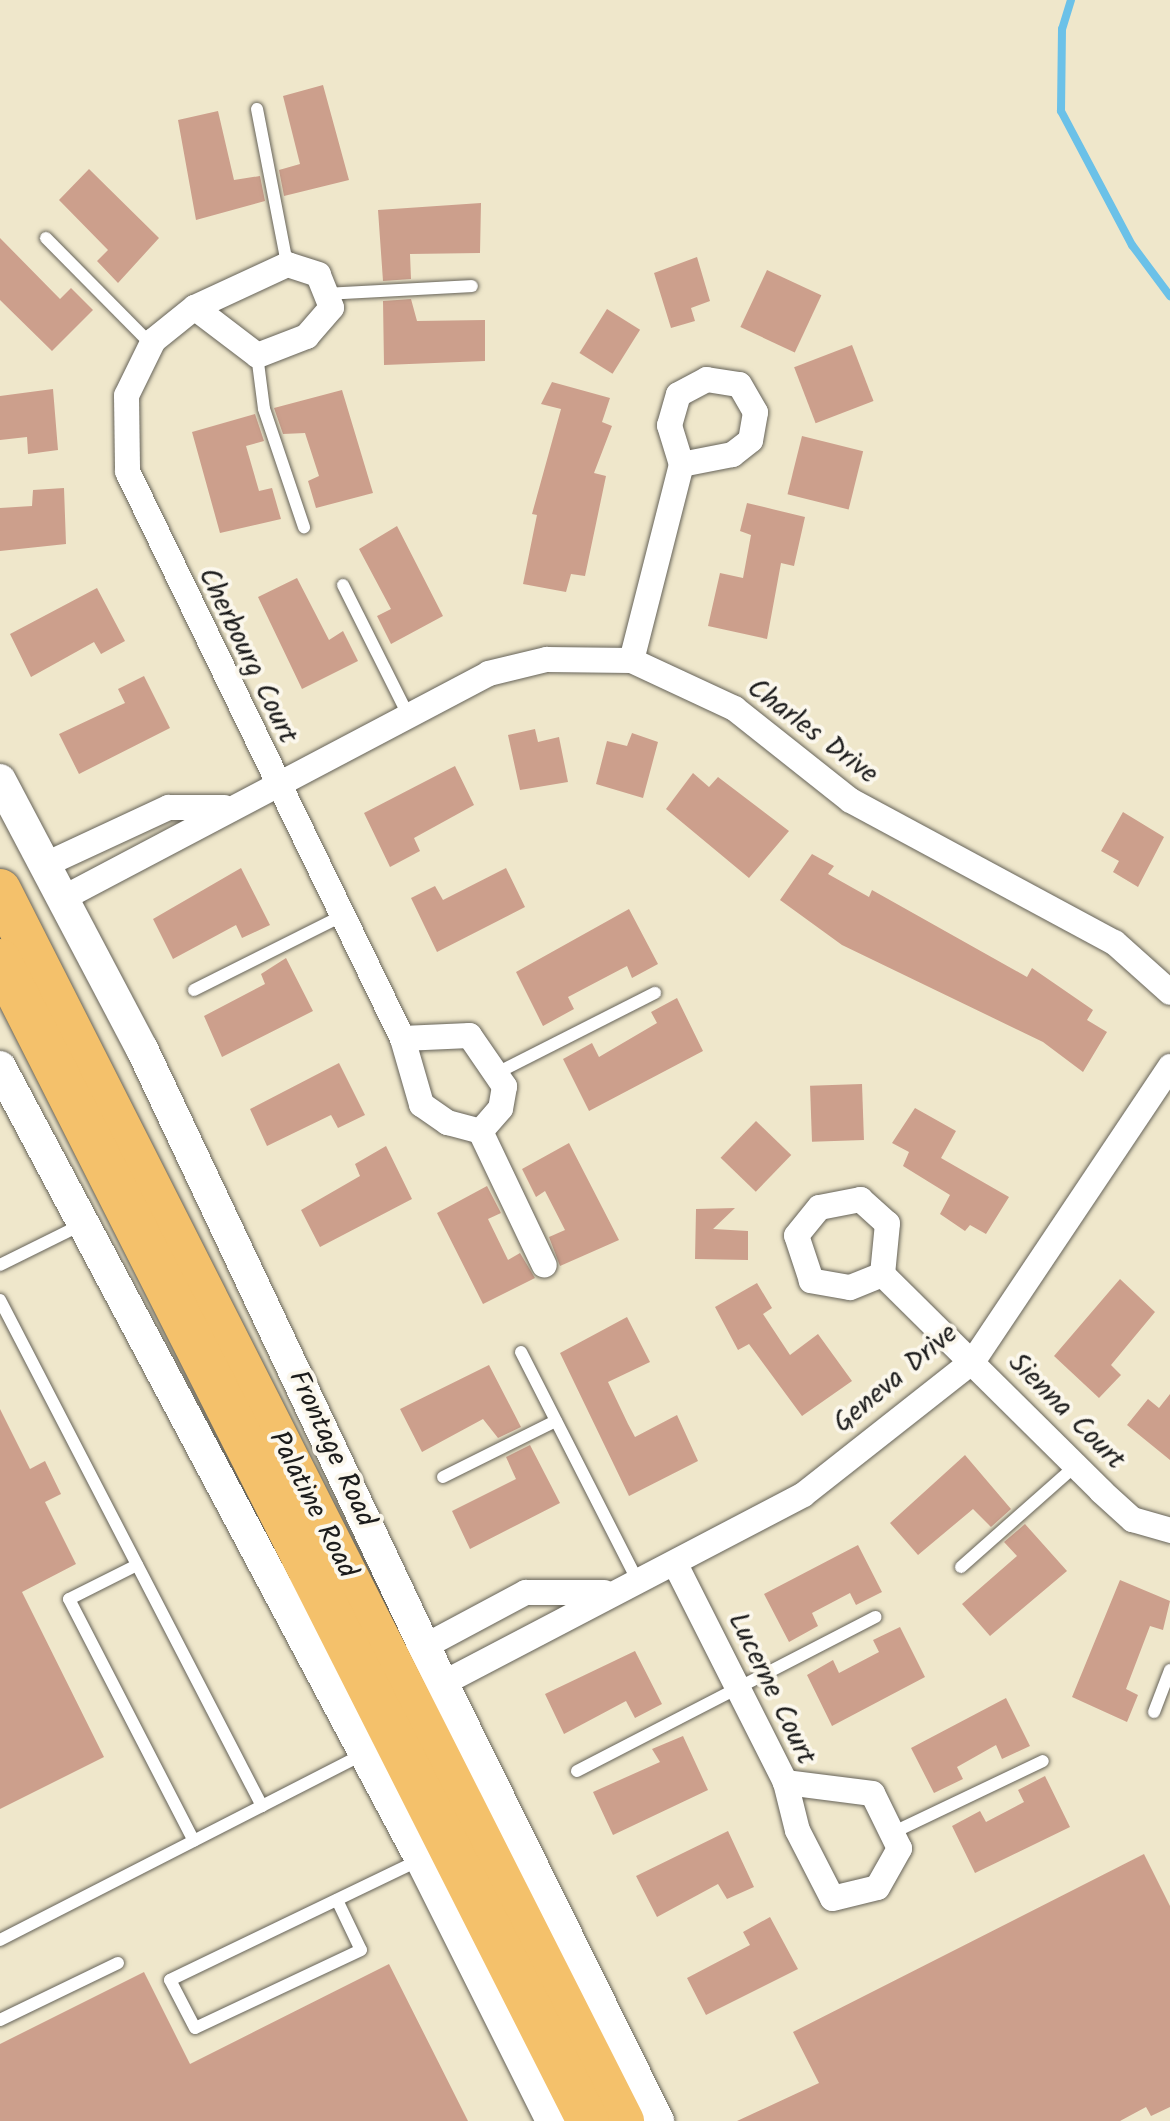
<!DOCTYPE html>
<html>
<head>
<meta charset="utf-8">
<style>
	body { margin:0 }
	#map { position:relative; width:1170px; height:2121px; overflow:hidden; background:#efe7cb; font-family:Kalam,sans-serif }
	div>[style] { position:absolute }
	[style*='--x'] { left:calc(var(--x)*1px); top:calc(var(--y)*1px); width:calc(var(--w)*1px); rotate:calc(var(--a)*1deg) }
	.stream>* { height:8px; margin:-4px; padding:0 4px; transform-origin:4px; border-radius:4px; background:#6bc1e8 }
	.building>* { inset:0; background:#cc9f8c; transform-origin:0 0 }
	.roads { filter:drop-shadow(0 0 2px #666359) drop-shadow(0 0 2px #666359) }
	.service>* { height:12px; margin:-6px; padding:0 6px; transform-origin:6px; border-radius:6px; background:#fff }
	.minor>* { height:25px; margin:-12.5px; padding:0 12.5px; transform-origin:12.5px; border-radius:12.5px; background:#fff }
	.tertiary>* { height:32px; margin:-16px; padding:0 16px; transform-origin:16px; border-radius:16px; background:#fff }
	.trunk>* { height:42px; margin:-21px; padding:0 21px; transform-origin:21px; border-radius:21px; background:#f4c16b }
	span { translate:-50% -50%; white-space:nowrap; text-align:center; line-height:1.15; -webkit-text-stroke:8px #fbf7ec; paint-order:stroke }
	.street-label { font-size:28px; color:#1c1c1c }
</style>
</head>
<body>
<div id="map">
	<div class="stream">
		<i style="--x:1071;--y:0;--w:30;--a:107"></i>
		<i style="--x:1062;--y:29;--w:82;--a:90.7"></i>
		<i style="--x:1061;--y:111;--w:152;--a:62.1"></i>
		<i style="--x:1132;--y:245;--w:64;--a:53.3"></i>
	</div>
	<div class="building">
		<i style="clip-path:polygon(323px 85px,349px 180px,284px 196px,279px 170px,300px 164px,283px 96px)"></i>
		<i style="clip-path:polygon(218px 111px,234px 180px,260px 176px,265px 201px,196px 220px,178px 120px)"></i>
		<i style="clip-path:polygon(89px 169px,159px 238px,118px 283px,97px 261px,108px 250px,59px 200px)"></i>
		<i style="clip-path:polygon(481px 203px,480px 253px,410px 254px,411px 279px,383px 281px,378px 210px)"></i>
		<i style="clip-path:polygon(0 238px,60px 299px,71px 288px,93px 310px,52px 351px,0 300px)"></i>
		<i style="clip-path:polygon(697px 257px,710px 301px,691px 308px,695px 321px,671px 328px,654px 273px)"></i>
		<i style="left:767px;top:270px;width:60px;height:63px;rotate:25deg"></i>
		<i style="clip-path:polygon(411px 299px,417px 321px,485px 320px,485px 361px,384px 365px,383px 301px)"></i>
		<i style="left:607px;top:309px;width:39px;height:52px;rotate:32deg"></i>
		<i style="left:852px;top:345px;width:60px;height:62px;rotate:69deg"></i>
		<i style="clip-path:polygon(552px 382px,610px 398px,602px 422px,612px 426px,594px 473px,606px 476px,585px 576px,571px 574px,566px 592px,523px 584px,537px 515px,532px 514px,561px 409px,541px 404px)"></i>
		<i style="clip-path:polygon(53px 389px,58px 450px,28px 454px,27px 437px,0 440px,0 396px)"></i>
		<i style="clip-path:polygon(342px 390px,373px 493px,316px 508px,308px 481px,319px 476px,305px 433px,283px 434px,274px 408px)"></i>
		<i style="clip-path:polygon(255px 414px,264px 441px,246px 446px,259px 491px,272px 488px,281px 519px,220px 533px,192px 432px)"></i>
		<i style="left:802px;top:436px;width:63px;height:60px;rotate:14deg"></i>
		<i style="clip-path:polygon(64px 488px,66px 544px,0 551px,0 508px,32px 506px,33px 490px)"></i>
		<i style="clip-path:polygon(747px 503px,805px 517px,794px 566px,781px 563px,767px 639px,708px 626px,720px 573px,743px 578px,751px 535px,740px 531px)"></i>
		<i style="clip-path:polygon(397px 526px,443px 616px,391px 644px,377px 616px,391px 609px,359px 549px)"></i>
		<i style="clip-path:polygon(297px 578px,329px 640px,343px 631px,358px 661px,302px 689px,258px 597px)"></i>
		<i style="clip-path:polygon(97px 588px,125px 641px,101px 654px,94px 642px,31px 677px,10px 634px)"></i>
		<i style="clip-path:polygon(144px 676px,170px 728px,79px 774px,59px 734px,125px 703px,118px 689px)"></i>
		<i style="clip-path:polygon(535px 729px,538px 742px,559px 737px,568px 782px,520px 790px,508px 735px)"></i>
		<i style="clip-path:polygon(632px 733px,658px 742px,643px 798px,596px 784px,607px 741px,627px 746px)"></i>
		<i style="clip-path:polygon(455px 766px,474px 805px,414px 838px,420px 851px,390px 867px,364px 813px)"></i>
		<i style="clip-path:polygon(693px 773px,709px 787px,718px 777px,789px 831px,749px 878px,666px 809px)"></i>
		<i style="clip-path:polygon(1123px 812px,1164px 837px,1138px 887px,1113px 872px,1119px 861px,1101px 851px)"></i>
		<i style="clip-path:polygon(812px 854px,834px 866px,828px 874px,869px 897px,872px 890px,1027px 977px,1032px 968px,1093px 1010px,1087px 1020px,1107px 1032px,1083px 1072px,1043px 1042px,842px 945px,780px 900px)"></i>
		<i style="clip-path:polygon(241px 868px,270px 925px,242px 938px,236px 925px,173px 959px,153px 919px)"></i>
		<i style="clip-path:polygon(506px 868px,525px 907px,437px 952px,411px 898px,435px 886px,443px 900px)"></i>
		<i style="clip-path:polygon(629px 909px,658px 964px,632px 978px,627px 966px,568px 997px,574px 1009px,543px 1026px,516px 972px)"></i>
		<i style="clip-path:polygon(286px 958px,313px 1011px,222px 1057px,204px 1016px,265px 984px,261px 974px)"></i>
		<i style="clip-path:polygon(677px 998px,703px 1051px,589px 1111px,563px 1059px,592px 1043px,599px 1057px,657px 1023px,651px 1012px)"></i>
		<i style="clip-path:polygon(339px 1063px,365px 1115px,338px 1128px,331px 1115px,267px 1146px,250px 1109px)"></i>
		<i style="left:862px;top:1084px;width:56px;height:52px;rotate:88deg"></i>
		<i style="clip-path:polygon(915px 1108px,956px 1131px,941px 1158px,1009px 1197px,986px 1234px,970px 1225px,965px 1231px,940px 1214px,950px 1195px,903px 1166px,909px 1152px,892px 1143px)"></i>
		<i style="left:756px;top:1121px;width:49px;height:51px;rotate:44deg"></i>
		<i style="clip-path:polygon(569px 1143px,619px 1240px,560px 1266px,549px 1237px,565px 1230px,545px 1191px,536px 1197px,522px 1169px)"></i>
		<i style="clip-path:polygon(386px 1146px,412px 1199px,320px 1247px,301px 1210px,360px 1176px,355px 1164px)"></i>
		<i style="clip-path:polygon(487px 1186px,501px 1213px,488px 1219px,508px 1260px,520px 1253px,535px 1278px,483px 1304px,437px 1213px)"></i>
		<i style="clip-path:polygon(735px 1208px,713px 1229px,748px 1231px,748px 1260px,695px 1259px,696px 1209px)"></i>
		<i style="clip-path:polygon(1120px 1279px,1155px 1312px,1111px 1365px,1121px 1375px,1099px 1398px,1054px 1356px)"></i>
		<i style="clip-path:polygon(757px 1283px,772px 1308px,763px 1314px,790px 1355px,818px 1334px,852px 1381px,802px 1416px,749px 1344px,738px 1350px,715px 1307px)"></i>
		<i style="clip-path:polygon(627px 1317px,650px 1362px,608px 1382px,628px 1424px,635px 1437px,677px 1415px,698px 1461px,629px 1496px,560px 1353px)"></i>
		<i style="clip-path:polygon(489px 1365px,521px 1427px,498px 1438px,483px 1419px,422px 1452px,400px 1409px)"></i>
		<i style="clip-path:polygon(1170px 1394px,1170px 1460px,1127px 1425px,1148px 1399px,1159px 1408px)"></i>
		<i style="clip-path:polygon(0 1409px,30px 1469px,45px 1461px,61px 1494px,45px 1502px,76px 1564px,22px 1592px,104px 1757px,0 1809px)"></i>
		<i style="clip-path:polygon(530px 1445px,560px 1503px,470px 1549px,452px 1511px,516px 1479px,506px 1457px)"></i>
		<i style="clip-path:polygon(965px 1455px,1011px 1509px,991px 1527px,973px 1509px,918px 1555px,890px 1523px)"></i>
		<i style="clip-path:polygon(1025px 1524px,1067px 1571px,990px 1636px,962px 1604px,1017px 1556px,1004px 1542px)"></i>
		<i style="clip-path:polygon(858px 1545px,882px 1592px,856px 1605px,850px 1593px,812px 1613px,818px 1626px,789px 1642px,764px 1594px)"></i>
		<i style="clip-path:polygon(1120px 1580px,1170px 1601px,1163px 1630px,1150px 1626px,1126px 1689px,1138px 1695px,1127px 1722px,1072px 1697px)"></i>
		<i style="clip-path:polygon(900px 1627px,925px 1677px,832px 1726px,807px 1675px,833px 1660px,839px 1673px,879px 1652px,873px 1640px)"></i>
		<i style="clip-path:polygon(635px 1651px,662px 1704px,635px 1718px,626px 1701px,564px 1734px,545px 1694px)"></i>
		<i style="clip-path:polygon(1006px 1698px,1030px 1746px,1002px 1759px,996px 1745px,957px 1767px,963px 1779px,934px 1793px,911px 1748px)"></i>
		<i style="clip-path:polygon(683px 1736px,708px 1790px,613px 1835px,593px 1792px,660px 1762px,652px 1749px)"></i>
		<i style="clip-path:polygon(1045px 1776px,1070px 1827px,975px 1873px,952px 1826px,980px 1811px,986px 1822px,1024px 1802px,1018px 1790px)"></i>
		<i style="clip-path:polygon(728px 1831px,754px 1887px,727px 1899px,718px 1884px,657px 1917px,636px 1876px)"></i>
		<i style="clip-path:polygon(1144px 1854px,1170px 1906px,1170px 2107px,1151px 2116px,1146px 2107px,1120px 2121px,737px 2121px,819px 2083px,793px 2032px)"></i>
		<i style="clip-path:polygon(770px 1917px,798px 1969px,706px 2015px,687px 1978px,750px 1945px,743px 1932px)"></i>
		<i style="clip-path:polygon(389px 1964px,468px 2121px,0 2121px,0 2044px,144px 1972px,190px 2064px)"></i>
	</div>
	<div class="roads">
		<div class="service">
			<i style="--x:257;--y:109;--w:158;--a:79"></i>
			<i style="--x:46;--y:238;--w:149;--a:45.3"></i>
			<i style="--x:326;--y:294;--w:146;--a:-3.1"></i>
			<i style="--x:257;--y:355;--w:54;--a:82.6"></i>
			<i style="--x:264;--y:409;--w:125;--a:71.3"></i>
			<i style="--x:343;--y:585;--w:145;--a:63.4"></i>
			<i style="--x:194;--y:990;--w:165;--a:-26.6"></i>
			<i style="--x:499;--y:1072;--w:175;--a:-26.9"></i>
			<i style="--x:0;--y:1265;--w:90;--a:-26.3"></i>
			<i style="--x:0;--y:1300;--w:570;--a:62.63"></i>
			<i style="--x:521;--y:1352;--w:256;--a:63"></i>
			<i style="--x:443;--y:1477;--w:126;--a:-26.4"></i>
			<i style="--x:137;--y:1565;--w:76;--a:153.4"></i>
			<i style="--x:69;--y:1599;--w:272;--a:62.7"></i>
			<i style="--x:961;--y:1567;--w:151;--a:-41.5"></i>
			<i style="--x:1154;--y:1712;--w:45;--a:-69.1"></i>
			<i style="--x:577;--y:1771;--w:336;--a:-27.3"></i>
			<i style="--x:892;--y:1833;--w:167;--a:-25.5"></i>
			<i style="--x:337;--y:1900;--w:55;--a:64.4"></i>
			<i style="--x:361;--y:1950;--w:183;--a:154.8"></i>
			<i style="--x:195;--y:2028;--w:54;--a:-117.5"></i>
			<i style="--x:170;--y:1980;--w:279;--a:-25.7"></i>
			<i style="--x:0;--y:1940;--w:408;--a:-27.1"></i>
			<i style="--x:0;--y:2020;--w:131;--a:-25.8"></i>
		</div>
		<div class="minor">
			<i style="--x:194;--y:307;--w:79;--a:37.3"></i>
			<i style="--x:257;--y:355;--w:53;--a:-21.2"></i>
			<i style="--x:306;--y:336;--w:38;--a:-49"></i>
			<i style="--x:331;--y:307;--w:35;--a:-112"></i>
			<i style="--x:318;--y:274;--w:33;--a:-162"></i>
			<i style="--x:287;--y:264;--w:102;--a:155.2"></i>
			<i style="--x:194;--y:307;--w:53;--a:141.2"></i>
			<i style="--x:153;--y:340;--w:61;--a:116.1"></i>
			<i style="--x:126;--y:395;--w:76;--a:89.2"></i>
			<i style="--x:127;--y:471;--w:630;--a:64.13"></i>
			<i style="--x:402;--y:1038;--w:69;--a:73.9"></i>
			<i style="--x:421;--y:1104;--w:32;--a:35"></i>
			<i style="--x:447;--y:1122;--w:34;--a:15"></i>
			<i style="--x:480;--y:1131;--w:148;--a:64.5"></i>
			<i style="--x:631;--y:660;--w:202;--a:-75.7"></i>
			<i style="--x:681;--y:464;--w:41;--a:-107.1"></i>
			<i style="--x:669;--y:425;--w:32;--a:-74"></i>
			<i style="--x:678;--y:394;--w:32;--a:-28"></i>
			<i style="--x:706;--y:379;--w:33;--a:9"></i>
			<i style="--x:739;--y:384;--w:32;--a:60"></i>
			<i style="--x:755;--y:412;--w:28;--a:100"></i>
			<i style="--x:750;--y:440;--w:23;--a:142"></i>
			<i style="--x:732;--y:454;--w:52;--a:168.9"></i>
			<i style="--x:43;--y:865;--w:138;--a:-24.9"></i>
			<i style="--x:168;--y:807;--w:56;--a:0"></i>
			<i style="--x:60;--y:899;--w:484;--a:-27.8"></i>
			<i style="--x:488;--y:673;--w:60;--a:-13.6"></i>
			<i style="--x:546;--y:659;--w:85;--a:0.7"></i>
			<i style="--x:631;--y:660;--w:114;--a:25"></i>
			<i style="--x:734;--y:708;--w:148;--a:38.4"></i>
			<i style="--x:850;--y:800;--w:300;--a:28.3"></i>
			<i style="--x:1114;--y:942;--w:75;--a:41.8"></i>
			<i style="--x:402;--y:1038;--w:67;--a:-2.6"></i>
			<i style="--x:469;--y:1035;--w:62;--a:55.5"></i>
			<i style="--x:504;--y:1086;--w:22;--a:100"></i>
			<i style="--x:500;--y:1108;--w:30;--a:131"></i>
			<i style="--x:860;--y:1199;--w:36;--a:42"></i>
			<i style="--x:887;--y:1223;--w:51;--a:95.6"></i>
			<i style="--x:882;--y:1274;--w:35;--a:158"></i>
			<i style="--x:849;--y:1287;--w:39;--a:-170"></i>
			<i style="--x:811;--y:1280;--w:47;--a:-108.4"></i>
			<i style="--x:796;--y:1235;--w:36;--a:-51"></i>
			<i style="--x:819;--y:1207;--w:42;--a:-11"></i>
			<i style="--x:882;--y:1274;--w:308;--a:44.7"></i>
			<i style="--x:1101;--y:1491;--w:42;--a:42.1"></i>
			<i style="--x:1132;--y:1519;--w:40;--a:16"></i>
			<i style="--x:675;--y:1564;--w:244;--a:63.2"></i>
			<i style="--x:785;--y:1782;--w:49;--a:76"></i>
			<i style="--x:797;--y:1830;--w:76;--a:62.8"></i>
			<i style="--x:832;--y:1898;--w:46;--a:-13.7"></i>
			<i style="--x:877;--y:1887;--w:45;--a:-60.6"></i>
			<i style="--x:899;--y:1848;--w:61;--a:-116.1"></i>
			<i style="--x:872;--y:1793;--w:88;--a:-172.8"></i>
			<i style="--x:424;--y:1646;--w:115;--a:-28.1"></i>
			<i style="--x:525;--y:1592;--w:79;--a:0"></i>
			<i style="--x:442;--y:1683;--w:407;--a:-27.6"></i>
			<i style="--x:803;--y:1494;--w:216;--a:-38.2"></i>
			<i style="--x:973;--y:1360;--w:354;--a:-56.2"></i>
		</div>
		<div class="tertiary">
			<i style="--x:0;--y:780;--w:304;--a:62.2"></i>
			<i style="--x:142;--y:1049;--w:660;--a:64.72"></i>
			<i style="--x:424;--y:1646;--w:530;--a:63.77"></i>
			<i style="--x:0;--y:1067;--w:897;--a:62.01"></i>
			<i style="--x:421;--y:1859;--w:293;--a:63.4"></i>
		</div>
		<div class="trunk">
			<i style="--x:0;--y:890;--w:1380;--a:63.16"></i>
			<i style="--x:0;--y:960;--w:1301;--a:63.14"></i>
		</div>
	</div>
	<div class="street-label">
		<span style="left:247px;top:656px;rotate:64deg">Cherbourg Court</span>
		<span style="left:812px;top:732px;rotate:37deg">Charles Drive</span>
		<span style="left:896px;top:1379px;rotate:-40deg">Geneva Drive</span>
		<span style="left:1066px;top:1412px;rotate:45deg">Sienna Court</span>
		<span style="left:331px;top:1449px;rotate:65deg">Frontage Road</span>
		<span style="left:312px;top:1505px;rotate:63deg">Palatine Road</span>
		<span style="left:771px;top:1689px;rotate:64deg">Lucerne Court</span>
	</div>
</div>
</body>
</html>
